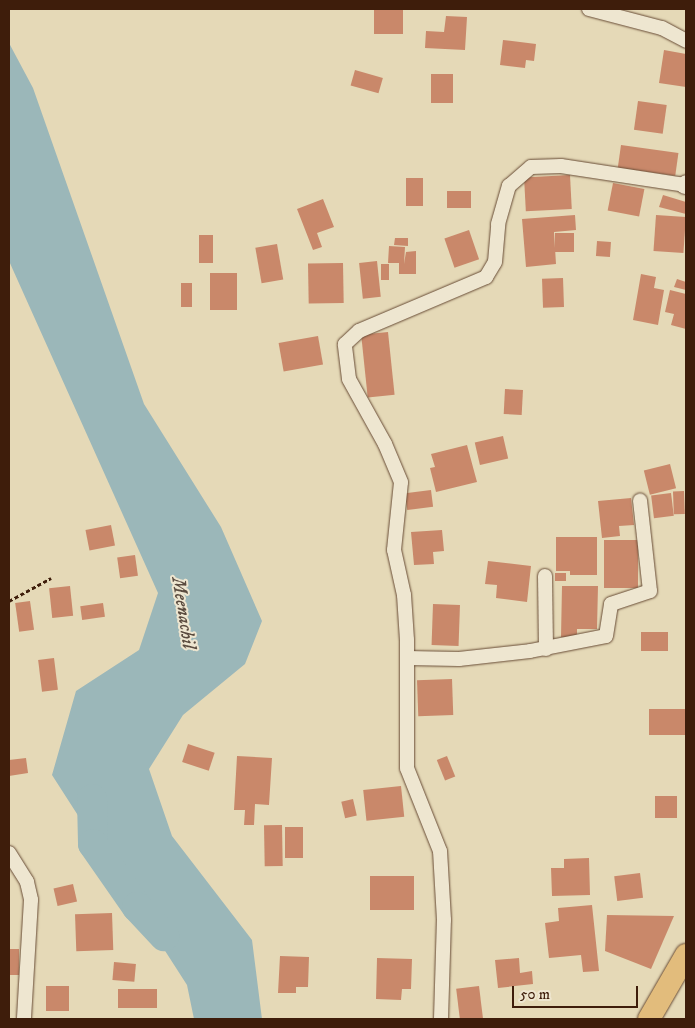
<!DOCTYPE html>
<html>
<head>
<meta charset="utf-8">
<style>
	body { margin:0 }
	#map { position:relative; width:695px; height:1028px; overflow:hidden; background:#e5d9b7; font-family:"IM FELL DW Pica",serif }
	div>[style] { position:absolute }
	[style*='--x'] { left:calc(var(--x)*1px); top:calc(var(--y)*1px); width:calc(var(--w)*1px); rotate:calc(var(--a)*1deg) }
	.water>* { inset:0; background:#9bb7b9 }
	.river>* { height:30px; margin:-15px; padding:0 15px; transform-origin:15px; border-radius:15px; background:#9bb7b9 }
	.building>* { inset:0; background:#c9886a; transform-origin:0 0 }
	.path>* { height:3px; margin-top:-1.5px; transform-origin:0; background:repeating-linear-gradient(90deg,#3e1d0b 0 4px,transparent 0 6.5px) }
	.roads { filter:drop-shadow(0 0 1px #684c36) drop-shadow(0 0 1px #684c36) }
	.minor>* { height:14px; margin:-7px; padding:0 7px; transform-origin:7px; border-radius:7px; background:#eee6d0 }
	.tertiary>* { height:18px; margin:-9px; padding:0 9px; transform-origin:9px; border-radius:9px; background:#eee6d0 }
	.primary>* { height:22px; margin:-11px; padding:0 11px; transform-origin:11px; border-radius:11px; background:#e2bc7c }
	span { translate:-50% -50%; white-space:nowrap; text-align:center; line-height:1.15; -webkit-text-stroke:4px #eee6d0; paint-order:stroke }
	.water-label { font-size:19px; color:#5a4b3f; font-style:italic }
	.frame { position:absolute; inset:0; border:10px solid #3e1d0b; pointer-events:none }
	.scale { position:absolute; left:512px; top:986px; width:126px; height:22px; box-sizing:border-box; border:2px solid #3e1d0b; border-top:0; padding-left:6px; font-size:15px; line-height:18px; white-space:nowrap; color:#3e1d0b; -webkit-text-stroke:4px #eee6d0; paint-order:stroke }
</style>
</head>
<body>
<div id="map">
	<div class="water">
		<i style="clip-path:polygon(9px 43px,33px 88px,144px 404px,221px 527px,262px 621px,245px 664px,183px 715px,149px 769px,172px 836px,252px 940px,262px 1019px,194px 1019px,187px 985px,52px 775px,76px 691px,139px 650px,158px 593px,9px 261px)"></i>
	</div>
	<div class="river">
		<i style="--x:92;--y:799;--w:45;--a:88.7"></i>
		<i style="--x:93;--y:844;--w:77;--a:55.1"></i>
		<i style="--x:137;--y:907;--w:40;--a:47"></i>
	</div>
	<div class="building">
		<i style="left:374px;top:9px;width:29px;height:25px"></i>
		<i style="clip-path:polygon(446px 16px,467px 17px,465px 50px,425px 48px,426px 31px,444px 32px)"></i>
		<i style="clip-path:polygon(503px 40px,536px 44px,534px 61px,526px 60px,525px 68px,500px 65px)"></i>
		<i style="clip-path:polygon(664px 50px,686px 54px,686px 87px,659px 83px)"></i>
		<i style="left:355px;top:70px;width:29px;height:16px;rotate:16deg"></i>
		<i style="left:431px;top:74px;width:22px;height:29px"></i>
		<i style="left:638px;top:101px;width:29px;height:29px;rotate:8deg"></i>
		<i style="left:621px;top:145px;width:58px;height:23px;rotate:8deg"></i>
		<i style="left:570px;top:175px;width:34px;height:46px;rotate:87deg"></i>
		<i style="left:406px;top:178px;width:17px;height:28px"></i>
		<i style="left:613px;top:183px;width:32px;height:28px;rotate:11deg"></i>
		<i style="left:447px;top:191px;width:24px;height:17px"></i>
		<i style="clip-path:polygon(663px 195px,686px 202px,686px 214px,659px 207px)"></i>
		<i style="clip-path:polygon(323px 199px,334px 227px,317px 233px,322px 247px,313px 250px,297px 209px)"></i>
		<i style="clip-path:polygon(575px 215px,576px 230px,554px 232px,556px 264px,526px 267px,522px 219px)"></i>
		<i style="left:656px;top:215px;width:30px;height:36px;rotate:4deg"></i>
		<i style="left:469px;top:230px;width:31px;height:26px;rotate:71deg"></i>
		<i style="left:574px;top:233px;width:19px;height:19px;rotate:90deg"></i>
		<i style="left:199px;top:235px;width:14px;height:28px"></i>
		<i style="clip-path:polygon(395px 238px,408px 238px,408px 246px,394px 245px)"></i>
		<i style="left:597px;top:241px;width:14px;height:15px;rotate:4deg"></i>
		<i style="left:277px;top:244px;width:36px;height:22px;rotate:80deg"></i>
		<i style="clip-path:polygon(389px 246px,405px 247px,404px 264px,406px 252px,416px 251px,416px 274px,399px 274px,399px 263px,388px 263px)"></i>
		<i style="left:377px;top:261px;width:36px;height:18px;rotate:84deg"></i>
		<i style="left:343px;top:263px;width:40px;height:35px;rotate:89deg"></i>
		<i style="left:381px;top:264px;width:8px;height:16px"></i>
		<i style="left:210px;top:273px;width:27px;height:37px"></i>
		<i style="clip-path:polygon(641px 274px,656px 277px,654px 288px,664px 290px,658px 325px,633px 320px)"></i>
		<i style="left:563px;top:278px;width:29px;height:21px;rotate:88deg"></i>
		<i style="clip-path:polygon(677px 279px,686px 282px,686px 290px,674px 287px)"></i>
		<i style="left:181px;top:283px;width:11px;height:24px"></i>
		<i style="clip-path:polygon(670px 290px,686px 294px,686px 329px,671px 325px,674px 314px,665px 312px)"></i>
		<i style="left:388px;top:332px;width:63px;height:27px;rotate:84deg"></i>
		<i style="left:318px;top:336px;width:29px;height:40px;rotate:80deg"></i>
		<i style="left:505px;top:389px;width:18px;height:25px;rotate:3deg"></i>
		<i style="left:503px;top:436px;width:23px;height:29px;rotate:77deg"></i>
		<i style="clip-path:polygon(467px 445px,477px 482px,436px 492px,430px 468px,435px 467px,431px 454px)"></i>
		<i style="left:670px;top:464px;width:25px;height:27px;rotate:76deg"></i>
		<i style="left:431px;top:490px;width:17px;height:26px;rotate:83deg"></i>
		<i style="left:684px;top:491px;width:23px;height:11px;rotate:88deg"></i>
		<i style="left:671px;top:493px;width:23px;height:20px;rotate:83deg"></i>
		<i style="clip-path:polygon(631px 498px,634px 525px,619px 526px,620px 536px,602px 538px,598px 501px)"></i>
		<i style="left:111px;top:525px;width:21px;height:26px;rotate:79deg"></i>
		<i style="clip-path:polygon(442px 530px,444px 551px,433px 552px,434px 564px,414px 565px,411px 532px)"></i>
		<i style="clip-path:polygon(556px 537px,597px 537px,597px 575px,570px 575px,570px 571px,556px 571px)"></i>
		<i style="left:604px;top:540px;width:34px;height:48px"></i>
		<i style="left:135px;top:555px;width:21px;height:18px;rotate:82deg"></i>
		<i style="clip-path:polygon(488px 561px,531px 566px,527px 602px,496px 598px,497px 585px,485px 584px)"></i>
		<i style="left:555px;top:573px;width:11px;height:8px"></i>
		<i style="left:70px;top:586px;width:30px;height:21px;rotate:84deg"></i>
		<i style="clip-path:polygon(562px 586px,598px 586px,597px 629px,577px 629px,577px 637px,561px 637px)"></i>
		<i style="left:30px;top:601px;width:29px;height:15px;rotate:82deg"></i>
		<i style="left:103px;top:603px;width:14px;height:23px;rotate:82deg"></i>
		<i style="left:433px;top:604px;width:27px;height:41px;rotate:2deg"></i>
		<i style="left:641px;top:632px;width:27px;height:19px"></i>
		<i style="left:54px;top:658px;width:32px;height:16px;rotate:83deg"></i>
		<i style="left:452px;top:679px;width:36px;height:35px;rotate:88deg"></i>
		<i style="left:686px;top:709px;width:26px;height:37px;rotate:90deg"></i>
		<i style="left:188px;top:744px;width:28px;height:19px;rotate:18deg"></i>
		<i style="clip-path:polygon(237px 756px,272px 758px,269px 805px,255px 804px,254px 825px,244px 825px,245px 810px,234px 810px)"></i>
		<i style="left:447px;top:756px;width:22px;height:11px;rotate:68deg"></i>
		<i style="clip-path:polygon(26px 758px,28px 773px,9px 776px,9px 760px)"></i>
		<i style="left:401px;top:786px;width:31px;height:38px;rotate:84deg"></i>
		<i style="left:655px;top:796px;width:22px;height:22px"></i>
		<i style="left:353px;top:799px;width:17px;height:12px;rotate:77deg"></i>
		<i style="left:282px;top:825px;width:41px;height:18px;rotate:89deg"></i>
		<i style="left:285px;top:827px;width:18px;height:31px"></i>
		<i style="clip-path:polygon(589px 858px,590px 895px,552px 896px,551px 868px,564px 868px,564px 859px)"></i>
		<i style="left:640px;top:873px;width:25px;height:26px;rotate:83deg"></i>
		<i style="left:414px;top:876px;width:34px;height:44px;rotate:90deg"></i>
		<i style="left:73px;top:884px;width:18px;height:20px;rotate:77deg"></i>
		<i style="clip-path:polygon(592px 905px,599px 971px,583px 972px,581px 955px,549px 958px,545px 923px,559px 921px,558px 908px)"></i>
		<i style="left:112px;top:913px;width:37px;height:37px;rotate:88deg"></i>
		<i style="clip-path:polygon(607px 915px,674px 916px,651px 969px,605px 951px)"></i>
		<i style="left:9px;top:949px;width:10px;height:26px"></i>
		<i style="clip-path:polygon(280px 956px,309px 957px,308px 987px,296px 987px,296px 993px,278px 993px)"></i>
		<i style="clip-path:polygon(377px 958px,412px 959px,411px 989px,402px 989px,401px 1000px,376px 999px)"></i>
		<i style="clip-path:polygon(519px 958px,520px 973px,532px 971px,533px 984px,498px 988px,495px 960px)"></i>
		<i style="left:114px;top:962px;width:22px;height:18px;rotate:5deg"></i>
		<i style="left:69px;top:986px;width:25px;height:23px;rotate:90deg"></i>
		<i style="left:479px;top:986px;width:33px;height:23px;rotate:83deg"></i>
		<i style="left:118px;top:989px;width:39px;height:19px"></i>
	</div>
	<div class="path">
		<i style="--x:9;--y:601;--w:48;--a:-28.7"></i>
	</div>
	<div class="roads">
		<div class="minor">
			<i style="--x:589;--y:9;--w:75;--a:14.6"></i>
			<i style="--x:662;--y:28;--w:27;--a:28"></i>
			<i style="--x:545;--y:576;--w:73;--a:89.2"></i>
			<i style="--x:407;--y:658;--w:52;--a:1.1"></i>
			<i style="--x:459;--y:659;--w:71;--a:-6.4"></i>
			<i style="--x:530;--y:651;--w:77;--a:-11.2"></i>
			<i style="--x:606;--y:636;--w:32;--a:-81"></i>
			<i style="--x:611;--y:604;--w:41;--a:-18.4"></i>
			<i style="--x:650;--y:591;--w:91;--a:-96.3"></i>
			<i style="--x:9;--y:853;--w:34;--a:58"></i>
			<i style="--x:27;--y:882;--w:18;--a:77"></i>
			<i style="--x:31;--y:900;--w:119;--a:93.4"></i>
			<i style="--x:441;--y:1019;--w:99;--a:-88.3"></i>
			<i style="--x:444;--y:920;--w:69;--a:-93.3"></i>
			<i style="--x:440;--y:851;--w:89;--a:-111.7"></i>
			<i style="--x:407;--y:768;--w:128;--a:-90"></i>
			<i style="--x:407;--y:640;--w:45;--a:-93.8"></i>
			<i style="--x:404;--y:595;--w:46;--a:-102.5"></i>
			<i style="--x:394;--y:550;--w:68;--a:-84.1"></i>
			<i style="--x:401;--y:482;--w:41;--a:-112.8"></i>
			<i style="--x:385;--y:444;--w:74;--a:-119"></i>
			<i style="--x:349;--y:379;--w:35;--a:-97"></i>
			<i style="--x:345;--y:344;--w:19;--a:-43"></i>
			<i style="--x:359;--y:331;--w:138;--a:-23"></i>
			<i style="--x:486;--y:277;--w:17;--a:-59"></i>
			<i style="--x:495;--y:262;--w:38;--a:-85"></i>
			<i style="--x:498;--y:224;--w:40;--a:-74"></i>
			<i style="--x:509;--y:186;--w:29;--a:-41"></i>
			<i style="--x:531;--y:167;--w:30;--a:-2"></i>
			<i style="--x:561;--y:166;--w:125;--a:8.7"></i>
			<i style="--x:685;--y:185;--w:3;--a:-72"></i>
		</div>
		<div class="tertiary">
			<i style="--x:685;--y:185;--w:1;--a:0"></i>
		</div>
		<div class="primary">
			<i style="--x:649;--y:1019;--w:74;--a:-60"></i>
		</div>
	</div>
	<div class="water-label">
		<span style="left:183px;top:613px;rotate:81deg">Meenachil</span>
	</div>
	<div class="frame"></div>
	<div class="scale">50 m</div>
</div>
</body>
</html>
